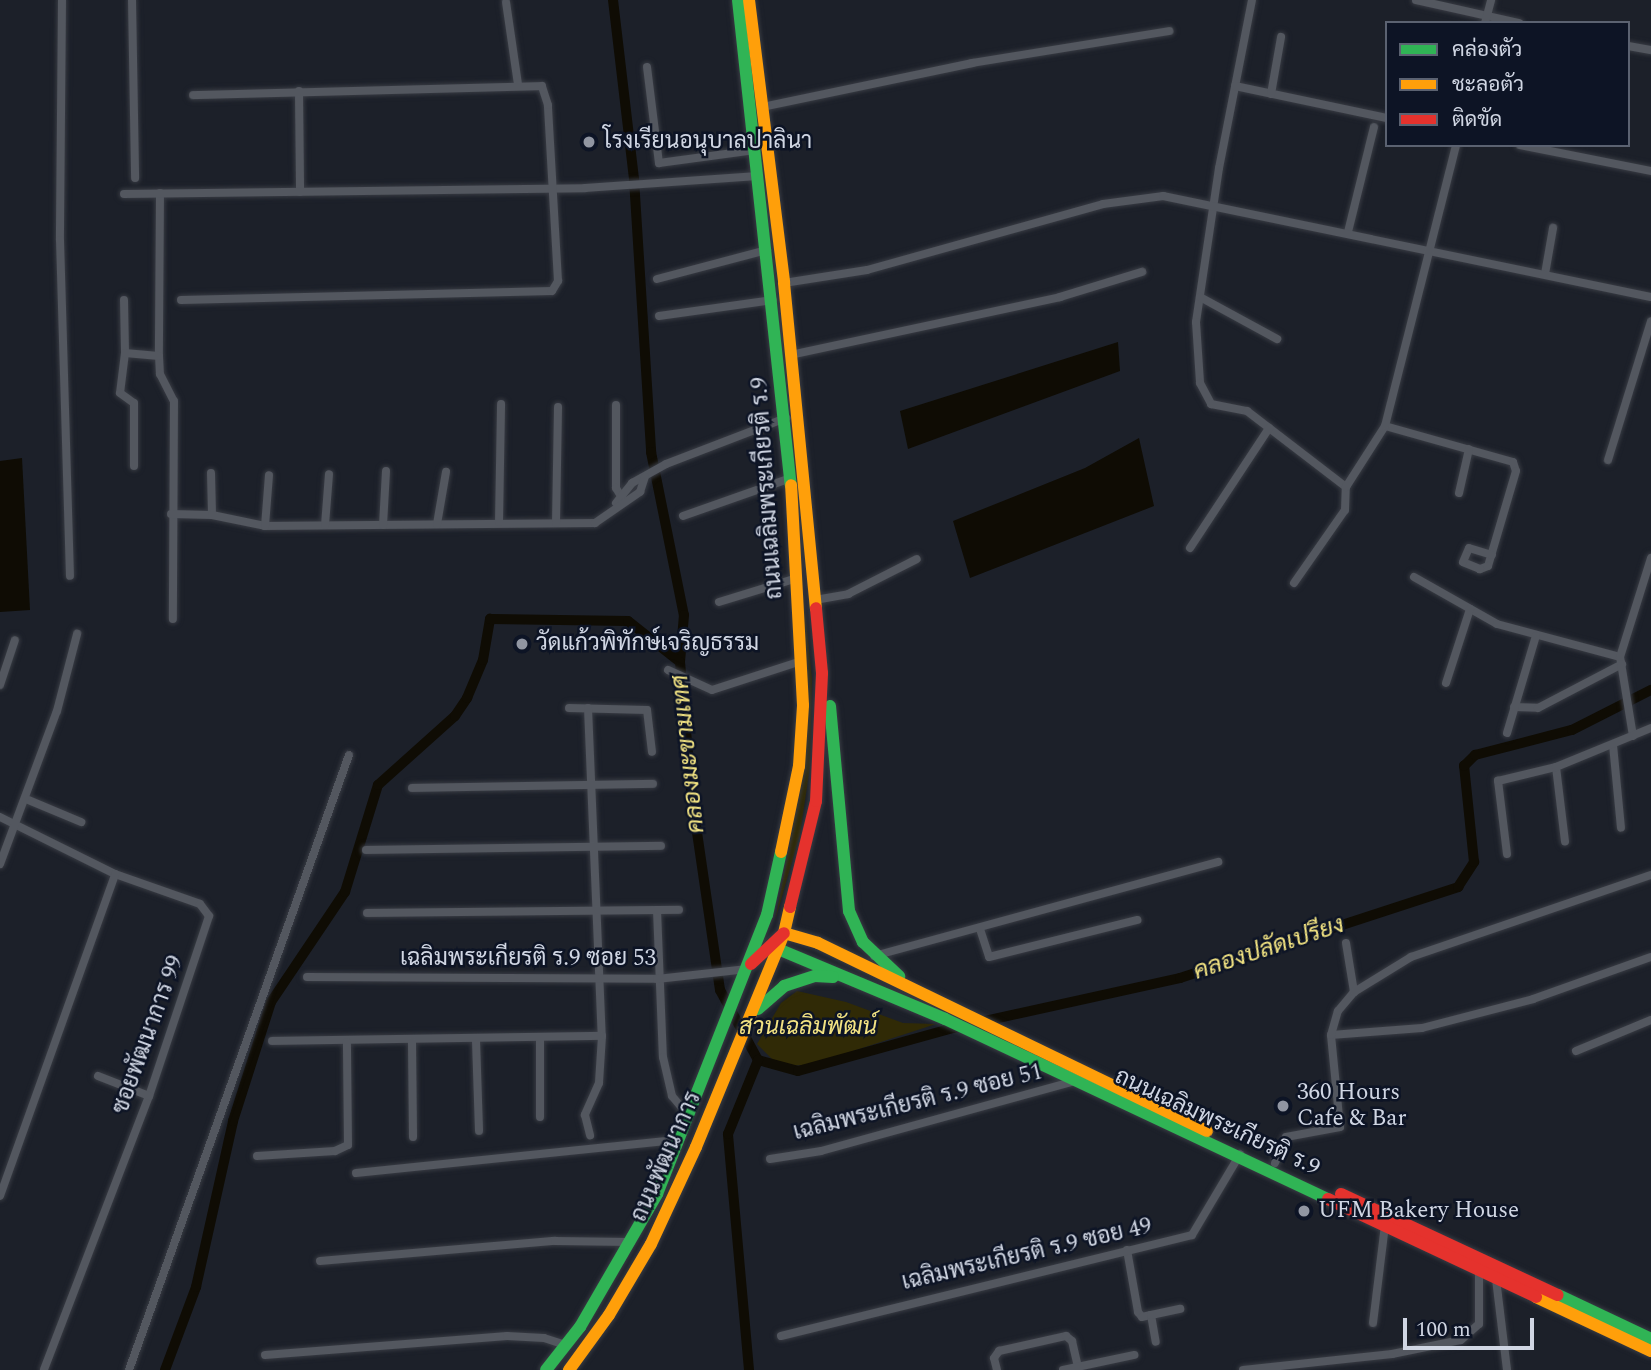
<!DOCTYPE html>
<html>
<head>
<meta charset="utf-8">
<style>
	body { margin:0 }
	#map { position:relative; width:1651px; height:1370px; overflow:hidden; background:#1c2029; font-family:Spectral,Sarabun,serif }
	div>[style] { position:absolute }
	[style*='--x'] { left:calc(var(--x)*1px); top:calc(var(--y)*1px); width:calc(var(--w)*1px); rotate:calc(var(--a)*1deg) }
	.green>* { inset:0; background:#302a06 }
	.water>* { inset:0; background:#0f0c04 }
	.canal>* { height:10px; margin:-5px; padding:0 5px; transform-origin:5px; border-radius:5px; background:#0f0c04 }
	.roads { filter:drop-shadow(0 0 2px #383b43) drop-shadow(0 0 2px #383b43) }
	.street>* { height:8px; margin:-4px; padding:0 4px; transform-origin:4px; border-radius:4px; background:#53575f }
	.fast>* { height:12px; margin:-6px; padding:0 6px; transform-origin:6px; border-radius:6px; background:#30b455 }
	.slow>* { height:12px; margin:-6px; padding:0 6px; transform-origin:6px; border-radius:6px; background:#ff9f0a }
	.jam>* { height:12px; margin:-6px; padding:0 6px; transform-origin:6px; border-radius:6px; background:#e5322d }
	.dots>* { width:19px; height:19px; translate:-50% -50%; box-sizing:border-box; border:4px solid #0d1425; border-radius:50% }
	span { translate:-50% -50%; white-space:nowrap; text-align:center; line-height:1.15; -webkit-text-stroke:5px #0d1425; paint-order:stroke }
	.poi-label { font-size:23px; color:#d0d6e3 }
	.left { translate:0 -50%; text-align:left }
	.street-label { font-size:23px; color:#d0d6e3 }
	.park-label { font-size:23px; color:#f3e383; font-style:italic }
	.water-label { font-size:24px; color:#f3e483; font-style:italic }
	.legend { position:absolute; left:1385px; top:21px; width:245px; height:126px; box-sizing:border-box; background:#0d1425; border:2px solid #5b6271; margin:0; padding:9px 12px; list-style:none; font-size:21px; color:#d0d6e3 }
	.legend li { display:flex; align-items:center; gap:14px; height:35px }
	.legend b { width:35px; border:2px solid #5b6271 }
	.scale { position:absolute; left:1403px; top:1318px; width:131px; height:32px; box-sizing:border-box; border:4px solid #d0d6e3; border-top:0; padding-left:9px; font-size:21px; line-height:24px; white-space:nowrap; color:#d0d6e3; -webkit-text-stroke:5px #0d1425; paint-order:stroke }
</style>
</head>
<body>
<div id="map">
	<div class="green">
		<i style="clip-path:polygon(801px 572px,812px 679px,810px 767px,800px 834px,775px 921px,802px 778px)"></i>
		<i style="clip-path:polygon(797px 991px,846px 1002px,903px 1023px,936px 1024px,813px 1064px,791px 1066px,776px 1063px,757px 1044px,781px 1003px)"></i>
	</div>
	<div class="water">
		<i style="clip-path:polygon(1118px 342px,1120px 371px,908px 449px,900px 411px)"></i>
		<i style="clip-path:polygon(1139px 438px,1154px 506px,970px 578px,953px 521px,1085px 468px)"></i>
		<i style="clip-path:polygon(22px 458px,30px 610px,0 612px,0 461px)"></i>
	</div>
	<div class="canal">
		<i style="--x:613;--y:0;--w:180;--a:83.3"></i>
		<i style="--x:634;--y:179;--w:274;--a:86.4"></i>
		<i style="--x:651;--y:452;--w:166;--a:78.6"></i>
		<i style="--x:684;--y:615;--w:47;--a:94.9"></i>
		<i style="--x:680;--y:662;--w:137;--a:85"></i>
		<i style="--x:692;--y:798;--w:194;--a:81.7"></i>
		<i style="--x:720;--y:990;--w:80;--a:61.5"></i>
		<i style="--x:758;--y:1060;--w:41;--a:15.4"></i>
		<i style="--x:798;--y:1071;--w:161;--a:-15.5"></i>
		<i style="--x:953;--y:1028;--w:232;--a:-12.4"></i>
		<i style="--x:1180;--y:978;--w:293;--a:-18.1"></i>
		<i style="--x:1458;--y:887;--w:30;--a:-57"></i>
		<i style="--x:1474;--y:862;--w:97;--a:-95.9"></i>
		<i style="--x:1464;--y:766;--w:16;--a:-45"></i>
		<i style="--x:1475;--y:755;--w:100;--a:-14.5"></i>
		<i style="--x:1572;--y:730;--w:89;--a:-26.9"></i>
		<i style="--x:165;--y:1370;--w:89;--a:-69.5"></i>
		<i style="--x:196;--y:1287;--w:170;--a:-77.4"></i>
		<i style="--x:233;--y:1121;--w:125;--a:-72.3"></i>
		<i style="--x:271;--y:1002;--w:133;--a:-56.1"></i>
		<i style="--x:345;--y:892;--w:112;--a:-72.9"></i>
		<i style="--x:378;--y:785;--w:103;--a:-41.9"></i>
		<i style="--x:455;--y:716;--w:22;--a:-56"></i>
		<i style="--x:467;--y:698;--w:41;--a:-67.2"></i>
		<i style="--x:483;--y:660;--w:42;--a:-80.3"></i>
		<i style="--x:490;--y:619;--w:138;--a:0.8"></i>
		<i style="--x:628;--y:621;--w:66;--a:38.3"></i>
		<i style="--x:749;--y:1370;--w:237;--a:-95.1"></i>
		<i style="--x:728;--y:1134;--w:80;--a:-67.9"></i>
	</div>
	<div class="roads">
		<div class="street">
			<i style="--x:62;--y:0;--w:240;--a:90.5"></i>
			<i style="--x:60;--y:240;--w:336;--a:88.3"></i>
			<i style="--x:132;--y:0;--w:178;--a:89"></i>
			<i style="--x:1252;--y:0;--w:171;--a:101.1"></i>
			<i style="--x:1219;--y:168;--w:156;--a:98.5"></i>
			<i style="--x:1196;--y:322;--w:61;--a:86.2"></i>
			<i style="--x:1200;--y:383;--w:24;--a:62"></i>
			<i style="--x:1211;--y:404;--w:37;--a:11"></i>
			<i style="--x:1247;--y:411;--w:125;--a:37.5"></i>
			<i style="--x:1416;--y:0;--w:106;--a:12.6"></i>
			<i style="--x:506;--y:2;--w:83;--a:81.7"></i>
			<i style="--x:1485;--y:23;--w:24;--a:-75"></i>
			<i style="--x:1628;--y:46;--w:23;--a:10"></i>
			<i style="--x:647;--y:67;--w:97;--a:82.9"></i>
			<i style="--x:659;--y:163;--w:97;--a:-7.7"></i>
			<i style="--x:1235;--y:86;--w:155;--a:11.9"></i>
			<i style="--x:299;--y:91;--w:101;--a:89.4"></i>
			<i style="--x:1271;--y:94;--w:58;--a:-80"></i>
			<i style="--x:762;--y:107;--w:215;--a:-11.8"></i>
			<i style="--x:972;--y:63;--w:200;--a:-9.2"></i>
			<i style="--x:1520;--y:145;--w:134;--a:11.2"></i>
			<i style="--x:160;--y:193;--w:163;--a:90.4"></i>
			<i style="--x:159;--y:356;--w:18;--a:87"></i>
			<i style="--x:160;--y:374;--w:30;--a:63"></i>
			<i style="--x:174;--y:401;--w:218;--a:90.3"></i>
			<i style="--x:124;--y:194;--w:461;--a:-0.7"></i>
			<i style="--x:585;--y:188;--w:173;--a:-4"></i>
			<i style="--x:1348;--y:232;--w:108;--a:-76.1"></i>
			<i style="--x:1545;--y:274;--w:47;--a:-80.1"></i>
			<i style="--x:657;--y:279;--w:114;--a:-14.8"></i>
			<i style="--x:784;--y:283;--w:84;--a:-8.9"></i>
			<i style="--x:867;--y:270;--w:245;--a:-15.6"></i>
			<i style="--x:1103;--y:204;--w:61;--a:-7.6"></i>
			<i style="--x:1163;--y:196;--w:498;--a:11.7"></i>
			<i style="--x:1200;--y:297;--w:88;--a:28.6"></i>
			<i style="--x:124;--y:300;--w:53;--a:88.9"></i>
			<i style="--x:125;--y:353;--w:40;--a:97.1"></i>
			<i style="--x:120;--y:393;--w:17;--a:36"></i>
			<i style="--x:134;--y:403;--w:63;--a:90"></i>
			<i style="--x:181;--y:300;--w:371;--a:-1.4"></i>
			<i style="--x:552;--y:291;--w:12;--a:-59"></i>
			<i style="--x:558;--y:281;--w:176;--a:-93.3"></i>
			<i style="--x:548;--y:105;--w:20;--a:-108"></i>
			<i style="--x:542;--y:86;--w:349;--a:178.5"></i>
			<i style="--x:659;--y:316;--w:115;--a:-8"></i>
			<i style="--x:125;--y:353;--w:34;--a:5"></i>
			<i style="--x:790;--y:355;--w:276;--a:-12.1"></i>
			<i style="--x:1060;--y:297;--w:86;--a:-17"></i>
			<i style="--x:616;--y:405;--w:83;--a:90"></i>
			<i style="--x:616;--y:488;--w:12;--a:59"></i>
			<i style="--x:1385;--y:426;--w:133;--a:15.7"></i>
			<i style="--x:1513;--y:462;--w:9;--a:72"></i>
			<i style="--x:1516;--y:471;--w:99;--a:106.4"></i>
			<i style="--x:1488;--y:566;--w:9;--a:159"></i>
			<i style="--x:1480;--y:569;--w:18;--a:-158"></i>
			<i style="--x:1463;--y:562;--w:15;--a:-67"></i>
			<i style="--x:1469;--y:548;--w:24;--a:17"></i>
			<i style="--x:1608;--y:460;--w:145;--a:-72.8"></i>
			<i style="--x:211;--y:473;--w:42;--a:88.6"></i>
			<i style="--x:1459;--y:493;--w:45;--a:-77.2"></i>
			<i style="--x:616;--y:503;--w:26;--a:-51"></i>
			<i style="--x:632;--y:483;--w:39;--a:-29"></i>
			<i style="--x:666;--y:464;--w:129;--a:-21"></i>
			<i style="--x:171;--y:514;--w:41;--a:1.4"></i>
			<i style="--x:212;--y:515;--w:54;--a:11.7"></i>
			<i style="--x:265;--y:526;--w:330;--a:-0.5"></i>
			<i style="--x:595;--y:523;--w:55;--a:-34.6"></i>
			<i style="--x:640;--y:492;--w:16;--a:-72"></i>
			<i style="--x:683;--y:516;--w:114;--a:-19.4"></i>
			<i style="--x:499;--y:522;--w:118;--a:-89"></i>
			<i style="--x:556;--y:523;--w:116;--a:-89"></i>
			<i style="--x:437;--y:524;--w:53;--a:-80.2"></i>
			<i style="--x:325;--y:525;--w:51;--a:-85.5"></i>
			<i style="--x:383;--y:525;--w:54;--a:-86.8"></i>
			<i style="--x:265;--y:526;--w:51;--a:-85.5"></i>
			<i style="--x:1190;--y:548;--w:144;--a:-56.6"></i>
			<i style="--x:1414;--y:577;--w:95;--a:29.5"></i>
			<i style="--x:1497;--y:624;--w:127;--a:15"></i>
			<i style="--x:1294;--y:583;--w:89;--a:-55.1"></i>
			<i style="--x:1345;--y:510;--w:23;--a:-88"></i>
			<i style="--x:1346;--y:487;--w:72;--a:-57.4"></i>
			<i style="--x:1385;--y:426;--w:290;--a:-75.8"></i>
			<i style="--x:815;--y:600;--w:34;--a:-10"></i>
			<i style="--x:848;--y:594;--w:77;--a:-26.9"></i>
			<i style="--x:719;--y:602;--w:78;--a:-17"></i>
			<i style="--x:668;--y:670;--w:48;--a:24.4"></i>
			<i style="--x:712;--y:690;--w:94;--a:-18"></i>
			<i style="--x:1446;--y:683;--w:78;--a:-72"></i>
			<i style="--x:0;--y:685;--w:47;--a:-71.6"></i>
			<i style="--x:1514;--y:707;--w:24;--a:2"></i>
			<i style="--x:1538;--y:708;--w:95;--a:-27.6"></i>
			<i style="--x:569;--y:708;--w:78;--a:1.5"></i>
			<i style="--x:647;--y:710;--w:42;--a:83.2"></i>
			<i style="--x:588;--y:708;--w:328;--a:87.6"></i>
			<i style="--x:602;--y:1036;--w:47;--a:93.7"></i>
			<i style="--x:599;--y:1083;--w:35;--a:114"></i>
			<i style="--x:585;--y:1115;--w:21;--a:76"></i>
			<i style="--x:1507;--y:733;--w:101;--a:-73.4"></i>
			<i style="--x:1633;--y:736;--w:80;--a:-99.3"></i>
			<i style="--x:1620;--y:657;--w:104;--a:-72.6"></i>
			<i style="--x:1613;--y:745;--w:83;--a:84.5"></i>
			<i style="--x:1556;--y:767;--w:75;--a:83.1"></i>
			<i style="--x:412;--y:788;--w:241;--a:-1"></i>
			<i style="--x:26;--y:799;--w:60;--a:22.7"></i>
			<i style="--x:0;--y:817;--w:128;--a:26.4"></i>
			<i style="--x:115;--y:874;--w:90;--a:19.4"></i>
			<i style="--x:200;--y:904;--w:15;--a:53"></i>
			<i style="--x:209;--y:916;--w:190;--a:108.4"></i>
			<i style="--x:149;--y:1096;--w:293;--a:111"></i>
			<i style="--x:366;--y:850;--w:295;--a:-0.8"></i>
			<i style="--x:1507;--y:854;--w:74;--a:-97"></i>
			<i style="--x:1498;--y:781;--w:60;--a:-13.6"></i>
			<i style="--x:1556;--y:767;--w:103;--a:-22.3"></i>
			<i style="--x:0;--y:864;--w:163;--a:-69.6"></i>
			<i style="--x:57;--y:711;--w:80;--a:-75.4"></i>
			<i style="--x:657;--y:910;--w:147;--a:87.7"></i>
			<i style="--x:663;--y:1057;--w:40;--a:77"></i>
			<i style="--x:672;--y:1096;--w:26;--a:50"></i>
			<i style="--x:367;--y:913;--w:312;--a:-0.6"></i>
			<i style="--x:980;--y:929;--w:29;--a:72"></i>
			<i style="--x:989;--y:957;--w:153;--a:-14"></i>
			<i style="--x:1346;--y:943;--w:50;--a:80.7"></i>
			<i style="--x:874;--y:956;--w:357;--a:-15.3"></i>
			<i style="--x:307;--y:977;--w:350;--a:0.3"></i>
			<i style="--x:657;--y:979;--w:91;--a:-6.3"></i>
			<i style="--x:1331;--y:1035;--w:91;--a:-4.4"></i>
			<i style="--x:1422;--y:1028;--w:115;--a:-14.6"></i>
			<i style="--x:1533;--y:999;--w:125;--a:-19.6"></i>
			<i style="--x:476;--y:1040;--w:91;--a:88.1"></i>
			<i style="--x:272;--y:1041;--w:330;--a:-0.9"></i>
			<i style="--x:412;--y:1041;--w:96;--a:89.4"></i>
			<i style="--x:1576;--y:1051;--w:81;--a:-22.5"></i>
			<i style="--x:98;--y:1076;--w:55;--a:21.4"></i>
			<i style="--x:540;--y:1117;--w:79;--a:-90"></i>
			<i style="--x:257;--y:1156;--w:78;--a:-3.7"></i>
			<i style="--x:335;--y:1151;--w:14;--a:-25"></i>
			<i style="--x:348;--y:1145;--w:103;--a:-90.6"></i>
			<i style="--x:770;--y:1159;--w:52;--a:-8.9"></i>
			<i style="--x:821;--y:1151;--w:263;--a:-15.4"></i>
			<i style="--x:1275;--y:1163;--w:28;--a:-67"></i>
			<i style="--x:1286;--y:1137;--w:55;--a:-10.5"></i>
			<i style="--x:1340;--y:1127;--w:92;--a:-95.6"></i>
			<i style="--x:1331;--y:1035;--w:25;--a:-74"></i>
			<i style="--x:1338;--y:1011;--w:25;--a:-50"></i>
			<i style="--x:1354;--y:992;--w:67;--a:-31.6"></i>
			<i style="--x:1411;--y:957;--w:254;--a:-18.9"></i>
			<i style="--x:356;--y:1173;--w:314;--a:-5.9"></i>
			<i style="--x:668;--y:1141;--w:9;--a:18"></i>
			<i style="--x:0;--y:1196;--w:342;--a:-70.3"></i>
			<i style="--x:1127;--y:1250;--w:63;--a:79.9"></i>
			<i style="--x:1138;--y:1312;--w:6;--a:51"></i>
			<i style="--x:1142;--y:1317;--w:9;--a:-13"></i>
			<i style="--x:1151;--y:1315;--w:27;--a:80"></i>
			<i style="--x:320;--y:1261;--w:236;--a:-4.9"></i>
			<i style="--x:555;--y:1241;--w:76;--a:0.8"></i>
			<i style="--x:1496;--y:1279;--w:92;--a:83.1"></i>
			<i style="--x:1151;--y:1315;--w:30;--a:-12"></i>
			<i style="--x:1373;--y:1323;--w:99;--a:-83"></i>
			<i style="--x:781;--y:1336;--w:423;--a:-13.8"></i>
			<i style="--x:1192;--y:1235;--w:94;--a:-59.3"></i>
			<i style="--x:265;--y:1355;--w:243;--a:-4.5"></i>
			<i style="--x:507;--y:1336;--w:37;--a:3"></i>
			<i style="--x:544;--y:1338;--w:23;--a:18"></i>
			<i style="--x:129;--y:1370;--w:653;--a:-70.32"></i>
			<i style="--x:997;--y:1370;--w:12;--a:-104"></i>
			<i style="--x:994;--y:1358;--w:9;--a:-54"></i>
			<i style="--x:999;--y:1351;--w:69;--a:-12.6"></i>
			<i style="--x:1066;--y:1336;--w:8;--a:40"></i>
			<i style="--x:1072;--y:1341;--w:26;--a:77"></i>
			<i style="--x:1063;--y:1370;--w:73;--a:-11.9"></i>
			<i style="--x:1243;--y:1370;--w:150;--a:-6.1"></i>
			<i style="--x:1392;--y:1354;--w:70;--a:-11.5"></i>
			<i style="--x:1461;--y:1340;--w:24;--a:-42"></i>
			<i style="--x:1479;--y:1324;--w:54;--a:-90"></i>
		</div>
		<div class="fast">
			<i style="--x:738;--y:0;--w:488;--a:83.8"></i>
			<i style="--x:830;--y:706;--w:206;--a:84.7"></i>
			<i style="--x:849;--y:911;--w:34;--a:66"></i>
			<i style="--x:863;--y:942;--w:50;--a:43.4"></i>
			<i style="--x:778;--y:949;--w:181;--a:22.7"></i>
			<i style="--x:945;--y:1019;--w:423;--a:25.2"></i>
			<i style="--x:758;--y:1009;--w:35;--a:-41"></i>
			<i style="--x:784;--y:986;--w:33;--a:-18"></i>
			<i style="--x:815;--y:976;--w:18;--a:3"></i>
			<i style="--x:1558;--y:1295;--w:103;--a:25.3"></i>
			<i style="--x:546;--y:1370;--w:55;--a:-51.7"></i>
			<i style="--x:580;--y:1327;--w:154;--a:-59.9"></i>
			<i style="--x:657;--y:1194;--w:300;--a:-68.5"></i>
			<i style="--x:767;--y:915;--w:65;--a:-77.5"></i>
		</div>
		<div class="slow">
			<i style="--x:749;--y:0;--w:285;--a:82.9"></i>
			<i style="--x:784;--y:283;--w:327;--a:84.4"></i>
			<i style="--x:781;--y:852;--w:88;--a:-78.2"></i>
			<i style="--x:799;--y:766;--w:61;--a:-86.2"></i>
			<i style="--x:803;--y:705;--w:220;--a:-93.1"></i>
			<i style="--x:784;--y:933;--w:35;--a:16"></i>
			<i style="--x:818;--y:943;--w:432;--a:25.8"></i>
			<i style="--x:1536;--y:1297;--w:127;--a:25.2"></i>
			<i style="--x:569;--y:1370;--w:68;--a:-54"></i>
			<i style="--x:609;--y:1315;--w:82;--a:-59.4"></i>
			<i style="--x:651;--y:1244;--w:107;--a:-65.1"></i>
			<i style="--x:696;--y:1147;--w:231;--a:-67.6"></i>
			<i style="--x:784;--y:933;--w:27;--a:-77"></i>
		</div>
		<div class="jam">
			<i style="--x:790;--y:907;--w:109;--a:-76.2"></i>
			<i style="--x:816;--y:801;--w:128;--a:-87.3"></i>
			<i style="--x:822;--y:673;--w:65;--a:-95.3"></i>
			<i style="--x:751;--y:964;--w:45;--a:-43.2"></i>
			<i style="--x:1341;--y:1194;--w:239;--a:25"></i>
			<i style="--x:1328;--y:1199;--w:230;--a:25.2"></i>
		</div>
	</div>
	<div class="dots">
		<i style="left:589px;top:142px;background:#9196a2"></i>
		<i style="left:522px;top:644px;background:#9196a2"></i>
		<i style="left:1283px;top:1106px;background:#9196a2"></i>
		<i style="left:1304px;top:1211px;background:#9196a2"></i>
	</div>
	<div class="poi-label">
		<span class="left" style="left:603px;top:142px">โรงเรียนอนุบาลปาลินา</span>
		<span class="left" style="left:536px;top:644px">วัดแก้วพิทักษ์เจริญธรรม</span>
		<span class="left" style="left:1297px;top:1106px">360 Hours<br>Cafe &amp; Bar</span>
		<span class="left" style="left:1318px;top:1211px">UFM Bakery House</span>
	</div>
	<div class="street-label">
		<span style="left:768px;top:488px;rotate:-94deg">ถนนเฉลิมพระเกียรติ ร.9</span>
		<span style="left:528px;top:959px">เฉลิมพระเกียรติ ร.9 ซอย 53</span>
		<span style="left:149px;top:1035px;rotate:-70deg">ซอยพัฒนาการ 99</span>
		<span style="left:918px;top:1103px;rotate:-14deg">เฉลิมพระเกียรติ ร.9 ซอย 51</span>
		<span style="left:1217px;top:1123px;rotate:25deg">ถนนเฉลิมพระเกียรติ ร.9</span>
		<span style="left:667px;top:1157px;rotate:-66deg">ถนนพัฒนาการ</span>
		<span style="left:1027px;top:1255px;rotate:-13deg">เฉลิมพระเกียรติ ร.9 ซอย 49</span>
	</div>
	<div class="park-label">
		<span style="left:808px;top:1028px">สวนเฉลิมพัฒน์</span>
	</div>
	<div class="water-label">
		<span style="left:689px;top:754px;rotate:-96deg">คลองมะขามเทศ</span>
		<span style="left:1269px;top:949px;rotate:-18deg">คลองปลัดเปรียง</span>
	</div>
	<ul class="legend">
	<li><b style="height:9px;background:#30b455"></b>คล่องตัว</li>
	<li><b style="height:9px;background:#ff9f0a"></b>ชะลอตัว</li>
	<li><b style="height:9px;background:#e5322d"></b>ติดขัด</li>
	</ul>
	<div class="scale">100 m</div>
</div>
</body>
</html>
